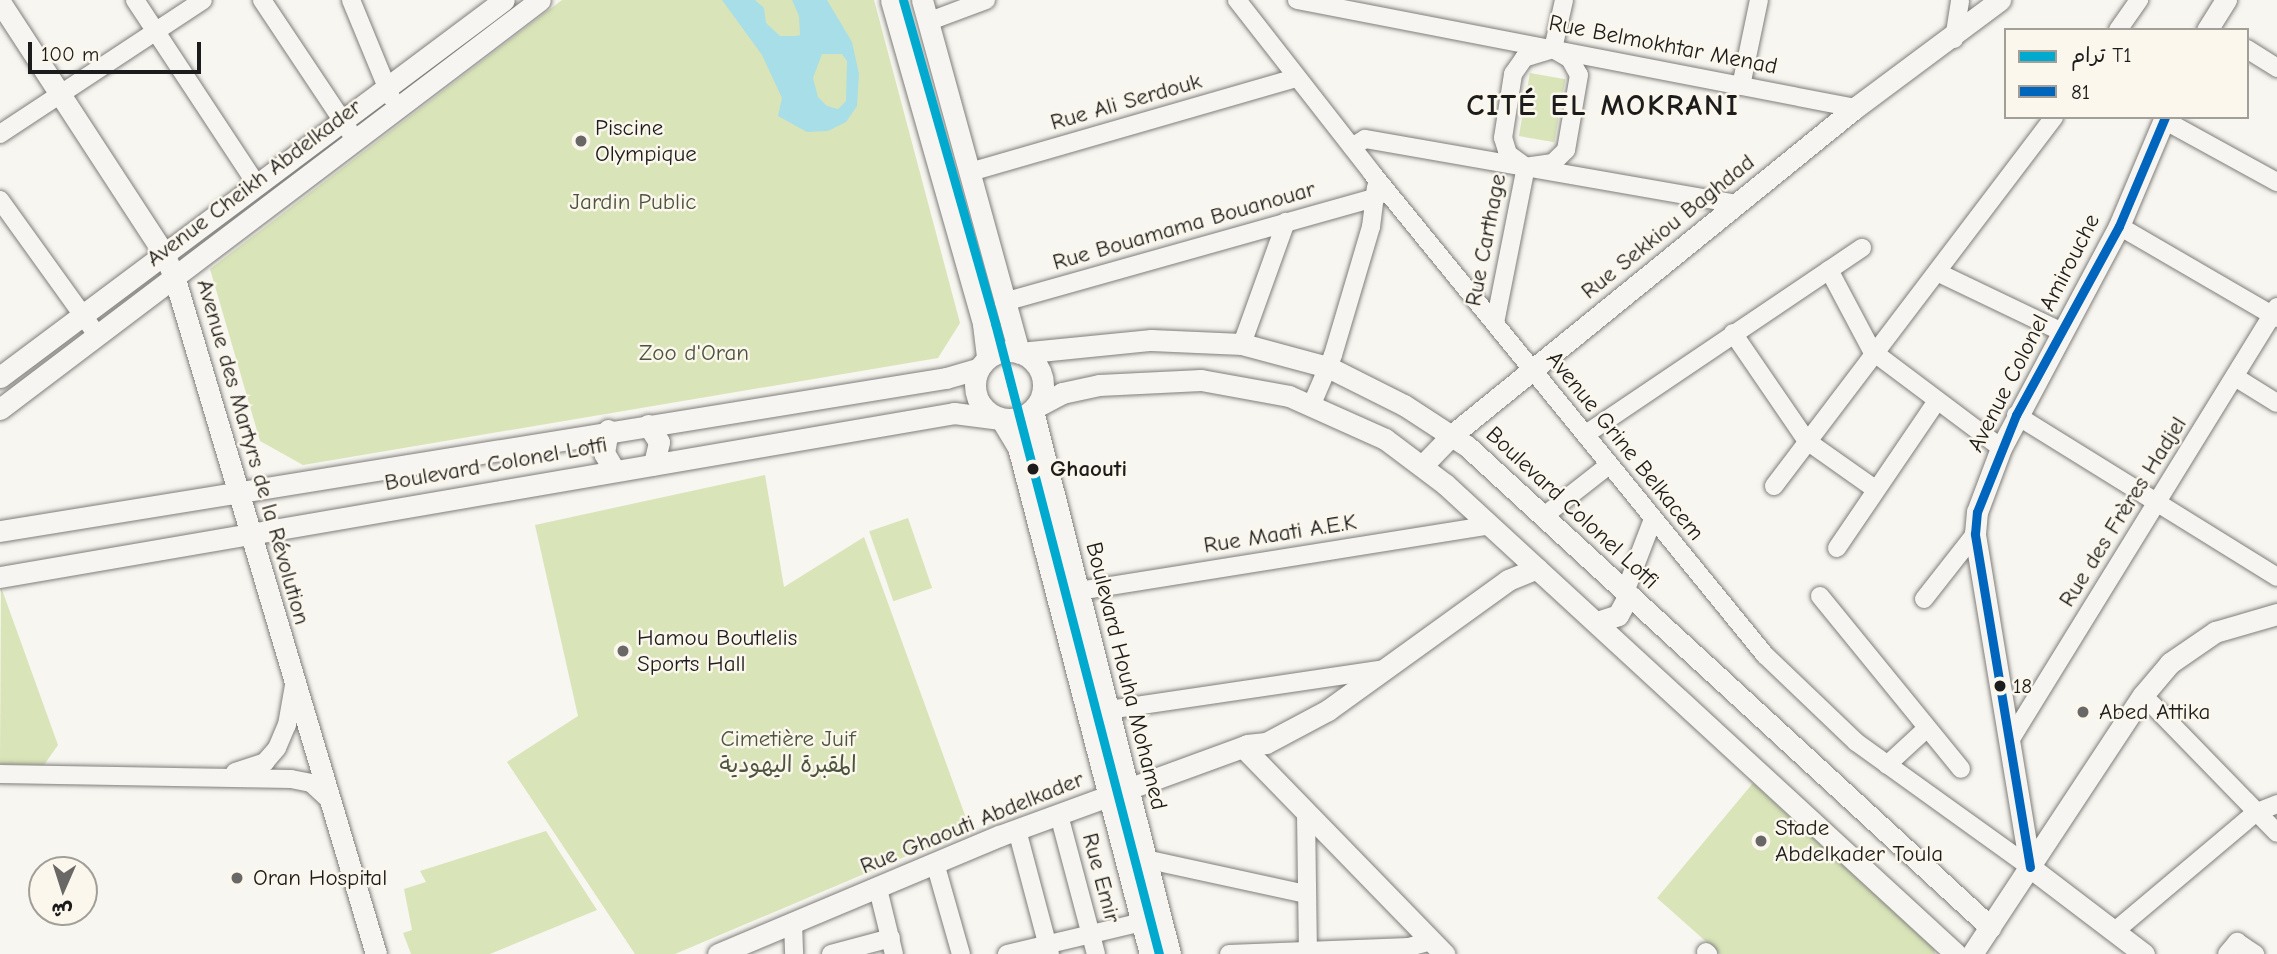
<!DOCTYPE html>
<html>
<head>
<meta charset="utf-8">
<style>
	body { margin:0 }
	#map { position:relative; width:2277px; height:954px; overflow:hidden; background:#f8f6f0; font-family:"Comic Neue","Playpen Sans Arabic",sans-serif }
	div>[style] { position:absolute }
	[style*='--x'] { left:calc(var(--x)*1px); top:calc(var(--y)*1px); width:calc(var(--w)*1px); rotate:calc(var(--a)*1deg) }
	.green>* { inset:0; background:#d9e4b9; transform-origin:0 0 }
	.water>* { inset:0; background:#a8dee8 }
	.roads { filter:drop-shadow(0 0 2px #7f7e7b) drop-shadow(0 0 2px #7f7e7b) }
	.minor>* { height:18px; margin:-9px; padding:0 9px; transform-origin:9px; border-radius:9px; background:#f6f5f1 }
	.major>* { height:21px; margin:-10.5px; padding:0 10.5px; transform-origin:10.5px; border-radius:10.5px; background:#f6f5f1 }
	.major>.ring { margin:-10.5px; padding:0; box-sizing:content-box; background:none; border:21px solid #f6f5f1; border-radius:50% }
	.bus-1>* { height:9px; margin:-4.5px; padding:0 4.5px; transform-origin:4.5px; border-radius:4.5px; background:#0065bd }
	.tram-1>* { height:9px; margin:-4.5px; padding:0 4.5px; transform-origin:4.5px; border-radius:4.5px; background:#00a9ce }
	.dots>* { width:19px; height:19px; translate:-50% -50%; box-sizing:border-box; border:4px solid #fbf7ec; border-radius:50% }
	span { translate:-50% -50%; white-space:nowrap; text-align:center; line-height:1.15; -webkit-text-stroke:5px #fbf7ec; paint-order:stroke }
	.bus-label { font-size:21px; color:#1c1c1c }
	.left { translate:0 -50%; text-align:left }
	.street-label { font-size:23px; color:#1c1c1c }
	.poi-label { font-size:23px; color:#1c1c1c }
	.park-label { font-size:23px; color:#4d543e }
	.stop-label { font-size:23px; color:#1c1c1c; font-weight:700 }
	.district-label { font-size:30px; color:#1c1c1c; font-weight:700; letter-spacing:2px }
	.legend { position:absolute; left:2004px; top:28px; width:245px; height:91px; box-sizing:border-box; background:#fbf7ec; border:2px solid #a29f99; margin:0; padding:9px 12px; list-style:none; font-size:21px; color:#1c1c1c }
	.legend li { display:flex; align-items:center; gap:14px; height:35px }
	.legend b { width:35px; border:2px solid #a29f99 }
	.north { position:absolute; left:28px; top:856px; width:70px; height:70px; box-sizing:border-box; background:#fbf7ec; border:2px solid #a29f99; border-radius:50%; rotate:183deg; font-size:19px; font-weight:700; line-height:28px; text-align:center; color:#1c1c1c }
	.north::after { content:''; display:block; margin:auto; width:24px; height:32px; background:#696866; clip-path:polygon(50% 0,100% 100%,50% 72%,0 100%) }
	.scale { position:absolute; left:28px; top:42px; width:173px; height:32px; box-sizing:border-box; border:4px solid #1c1c1c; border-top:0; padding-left:9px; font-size:21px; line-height:24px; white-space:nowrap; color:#1c1c1c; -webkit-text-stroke:5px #fbf7ec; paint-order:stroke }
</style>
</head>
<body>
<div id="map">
	<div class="green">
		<i style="clip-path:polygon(562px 0,874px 0,960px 323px,938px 358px,303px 465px,260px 441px,210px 269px)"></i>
		<i style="left:1530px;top:73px;width:36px;height:64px;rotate:10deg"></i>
		<i style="clip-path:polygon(765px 475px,784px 587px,864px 537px,970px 829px,675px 954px,635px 954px,507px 762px,578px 716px,535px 525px)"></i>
		<i style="left:908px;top:518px;width:74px;height:41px;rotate:71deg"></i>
		<i style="clip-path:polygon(1px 587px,58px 745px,44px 765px,0 764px)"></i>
		<i style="clip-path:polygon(1753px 783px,1934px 949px,1935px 954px,1720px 954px,1657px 898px)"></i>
		<i style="clip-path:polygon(546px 831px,597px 910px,490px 954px,411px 954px,403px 933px,412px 930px,404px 889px,426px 882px,420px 871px)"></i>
	</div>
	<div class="water">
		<i style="clip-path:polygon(evenodd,722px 0,755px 0,764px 8px,766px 23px,780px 36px,795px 36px,800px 35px,799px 16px,792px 0,827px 0,852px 42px,859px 74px,857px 106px,846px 122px,828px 131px,807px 132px,778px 116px,782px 98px,762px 55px,722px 0,822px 54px,842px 54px,847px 61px,846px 101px,838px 109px,827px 106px,818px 97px,813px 78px,822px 54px)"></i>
	</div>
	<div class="roads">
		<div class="minor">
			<i style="--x:135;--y:0;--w:222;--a:56.6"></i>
			<i style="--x:262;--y:0;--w:159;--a:56.3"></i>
			<i style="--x:351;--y:0;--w:105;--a:67.6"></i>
			<i style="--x:1237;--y:0;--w:219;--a:52"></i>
			<i style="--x:1372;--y:173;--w:622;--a:50.81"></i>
			<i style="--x:1765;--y:655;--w:126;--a:43.7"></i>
			<i style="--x:1856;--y:742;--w:214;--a:35.7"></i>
			<i style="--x:1297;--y:0;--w:568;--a:10.95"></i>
			<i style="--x:930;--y:21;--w:60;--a:-20.6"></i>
			<i style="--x:2118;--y:30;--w:37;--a:-55"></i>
			<i style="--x:1954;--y:39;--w:39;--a:-81"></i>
			<i style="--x:1553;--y:49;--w:20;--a:30"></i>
			<i style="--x:1570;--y:59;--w:18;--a:61"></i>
			<i style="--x:1579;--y:75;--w:76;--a:99.8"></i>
			<i style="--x:1566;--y:150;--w:18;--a:135"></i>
			<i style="--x:1553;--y:163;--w:27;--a:172"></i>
			<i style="--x:1526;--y:167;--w:22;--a:-144"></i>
			<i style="--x:1508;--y:154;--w:17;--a:-107"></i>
			<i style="--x:1503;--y:138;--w:65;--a:-81.1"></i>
			<i style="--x:1513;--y:74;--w:19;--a:-55"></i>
			<i style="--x:1524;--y:58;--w:30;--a:-17"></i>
			<i style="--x:1553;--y:49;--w:50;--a:-77.3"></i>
			<i style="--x:2247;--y:49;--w:36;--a:32"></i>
			<i style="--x:1741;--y:86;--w:88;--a:-78.2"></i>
			<i style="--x:2164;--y:120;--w:129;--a:28.8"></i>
			<i style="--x:0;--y:134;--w:243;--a:-33.4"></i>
			<i style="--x:1352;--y:147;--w:15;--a:-32"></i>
			<i style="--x:1365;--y:139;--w:378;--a:9.9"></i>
			<i style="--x:970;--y:172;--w:339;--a:-16.1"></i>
			<i style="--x:0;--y:200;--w:166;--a:54.3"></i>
			<i style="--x:2119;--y:226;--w:183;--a:30.2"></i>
			<i style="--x:1829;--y:270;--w:92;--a:62"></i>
			<i style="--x:1872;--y:351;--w:161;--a:36.9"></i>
			<i style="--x:1939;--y:273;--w:136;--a:25.6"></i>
			<i style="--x:1004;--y:302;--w:387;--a:-15.7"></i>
			<i style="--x:1495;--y:323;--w:159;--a:-78.8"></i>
			<i style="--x:1733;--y:333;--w:131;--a:55.6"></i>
			<i style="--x:1807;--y:441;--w:83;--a:35.2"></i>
			<i style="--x:1242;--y:344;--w:130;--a:-70.2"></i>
			<i style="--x:2235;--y:377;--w:49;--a:31.8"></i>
			<i style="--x:1312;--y:404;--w:53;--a:-66.8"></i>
			<i style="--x:1333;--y:355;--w:134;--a:-73.5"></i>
			<i style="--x:1371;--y:227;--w:40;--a:-82.9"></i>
			<i style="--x:2016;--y:415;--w:307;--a:31.8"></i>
			<i style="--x:1586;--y:434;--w:333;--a:-34"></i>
			<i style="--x:1774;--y:486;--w:463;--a:-52.8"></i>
			<i style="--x:1544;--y:516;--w:83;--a:-38.1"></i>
			<i style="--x:1837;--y:548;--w:178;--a:-55.8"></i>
			<i style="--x:1079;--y:591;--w:416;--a:-9.1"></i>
			<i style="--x:1625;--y:592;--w:78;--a:-69"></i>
			<i style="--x:1820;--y:596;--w:223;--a:50.8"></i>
			<i style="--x:1924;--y:599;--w:83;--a:-51.9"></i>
			<i style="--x:2143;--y:695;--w:192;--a:45.8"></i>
			<i style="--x:1108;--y:710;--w:275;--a:-8.4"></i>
			<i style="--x:2009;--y:742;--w:511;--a:-58.36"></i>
			<i style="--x:1887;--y:765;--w:53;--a:-42.7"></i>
			<i style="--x:235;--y:772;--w:32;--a:-18"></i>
			<i style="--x:265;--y:762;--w:18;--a:-49"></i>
			<i style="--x:277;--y:748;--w:25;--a:-67"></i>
			<i style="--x:287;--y:725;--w:39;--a:-80"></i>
			<i style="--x:0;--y:774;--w:291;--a:1"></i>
			<i style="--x:291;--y:779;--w:20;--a:11"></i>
			<i style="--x:311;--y:783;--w:22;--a:43"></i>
			<i style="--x:1306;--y:813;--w:141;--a:89.2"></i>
			<i style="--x:1059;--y:815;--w:144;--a:75.1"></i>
			<i style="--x:1017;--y:830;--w:128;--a:75.1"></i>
			<i style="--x:1145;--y:859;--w:165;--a:12.3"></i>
			<i style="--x:935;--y:863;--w:95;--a:74.1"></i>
			<i style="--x:878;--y:889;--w:67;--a:76.2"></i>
			<i style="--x:793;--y:922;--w:32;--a:88"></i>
			<i style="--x:2115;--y:931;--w:183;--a:-40.1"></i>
			<i style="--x:2255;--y:813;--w:24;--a:-22"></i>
			<i style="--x:1706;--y:952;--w:3;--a:45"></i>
			<i style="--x:831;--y:954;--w:62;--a:-14.9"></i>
			<i style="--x:1007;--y:954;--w:139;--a:-13.3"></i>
			<i style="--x:1229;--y:954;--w:180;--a:-2.2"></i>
			<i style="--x:1409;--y:947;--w:24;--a:-15"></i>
			<i style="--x:2227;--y:954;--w:16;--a:-50"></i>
			<i style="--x:2237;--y:942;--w:22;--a:34"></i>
		</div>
		<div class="major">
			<i style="--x:891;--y:0;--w:337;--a:74.1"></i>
			<i style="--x:983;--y:324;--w:34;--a:83"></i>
			<i style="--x:922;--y:0;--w:365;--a:74.6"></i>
			<i style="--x:0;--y:2;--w:301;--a:56.9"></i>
			<i style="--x:164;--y:254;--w:24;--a:66"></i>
			<i style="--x:174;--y:276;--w:707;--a:73.41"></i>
			<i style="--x:2207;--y:30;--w:36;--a:-58"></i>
			<i class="ring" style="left:975px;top:351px;width:47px;height:47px"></i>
			<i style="--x:1020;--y:353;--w:132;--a:-5.7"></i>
			<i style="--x:1151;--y:340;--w:91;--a:2.5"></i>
			<i style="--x:1242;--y:344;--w:89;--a:15"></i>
			<i style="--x:1328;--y:367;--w:85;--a:26.6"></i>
			<i style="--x:1404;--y:405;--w:75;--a:33.1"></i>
			<i style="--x:1467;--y:446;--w:711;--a:42.6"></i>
			<i style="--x:0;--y:377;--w:629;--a:-36.8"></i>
			<i style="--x:1036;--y:407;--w:30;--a:-28"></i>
			<i style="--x:1062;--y:393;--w:38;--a:-12"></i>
			<i style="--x:1099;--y:385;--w:102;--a:-2.8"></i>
			<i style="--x:1201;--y:380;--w:89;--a:10.3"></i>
			<i style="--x:1289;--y:396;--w:105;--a:24.1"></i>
			<i style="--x:1385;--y:439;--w:75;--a:36.9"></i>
			<i style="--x:1445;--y:484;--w:694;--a:42.61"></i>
			<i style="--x:0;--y:409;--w:677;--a:-37.14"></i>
			<i style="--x:1033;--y:411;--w:560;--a:75.84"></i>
			<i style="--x:648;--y:425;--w:20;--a:57"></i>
			<i style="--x:659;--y:442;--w:23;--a:103"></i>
			<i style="--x:608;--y:430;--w:23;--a:100"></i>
			<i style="--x:604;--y:453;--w:21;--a:59"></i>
			<i style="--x:1423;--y:465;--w:42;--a:-46"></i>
			<i style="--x:1452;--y:435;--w:519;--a:-39.06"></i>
			<i style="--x:1855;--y:108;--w:181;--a:-36.7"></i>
			<i style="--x:0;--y:531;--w:958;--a:-9.19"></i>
			<i style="--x:946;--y:378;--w:32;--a:-16"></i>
			<i style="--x:0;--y:577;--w:968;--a:-9.75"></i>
			<i style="--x:954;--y:413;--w:47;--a:7.3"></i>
			<i style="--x:1001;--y:419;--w:33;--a:59"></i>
			<i style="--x:1018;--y:447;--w:524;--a:75.41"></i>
			<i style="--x:1597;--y:622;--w:22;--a:-18"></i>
			<i style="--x:1618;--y:615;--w:23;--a:-61"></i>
			<i style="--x:1243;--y:747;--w:289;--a:45.8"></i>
			<i style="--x:718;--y:954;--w:305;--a:-22.8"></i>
			<i style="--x:999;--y:836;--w:264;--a:-20.1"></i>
			<i style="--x:1247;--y:745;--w:19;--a:-6"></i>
			<i style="--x:1266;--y:743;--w:70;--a:-28"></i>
			<i style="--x:1328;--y:710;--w:222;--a:-35.8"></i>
			<i style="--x:1508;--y:580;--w:31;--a:-22"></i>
			<i style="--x:1972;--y:954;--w:310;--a:-56.6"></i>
			<i style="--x:2143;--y:695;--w:42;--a:-49.8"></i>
			<i style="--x:2170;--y:663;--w:55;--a:-34.6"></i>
			<i style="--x:2215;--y:632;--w:65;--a:-16.2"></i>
			<i style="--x:2144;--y:954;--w:143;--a:-142.7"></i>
			<i style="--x:2030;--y:867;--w:338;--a:-99.4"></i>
			<i style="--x:1975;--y:534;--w:22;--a:-85"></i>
			<i style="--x:1977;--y:512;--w:68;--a:-69.4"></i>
			<i style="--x:2001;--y:448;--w:251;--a:-62"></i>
			<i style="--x:2119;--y:226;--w:118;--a:-67.1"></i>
		</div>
	</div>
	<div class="bus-1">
		<i style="--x:2030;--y:867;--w:338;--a:-99.4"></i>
		<i style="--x:1975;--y:534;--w:22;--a:-85"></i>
		<i style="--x:1977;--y:512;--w:105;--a:-68.1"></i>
		<i style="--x:2016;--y:415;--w:215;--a:-61.4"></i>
		<i style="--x:2119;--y:226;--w:118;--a:-67.1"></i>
	</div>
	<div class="tram-1">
		<i style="--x:903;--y:0;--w:336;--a:74.1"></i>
		<i style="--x:995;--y:323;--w:652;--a:75.43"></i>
	</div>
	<div class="dots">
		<i style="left:581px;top:141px;background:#696866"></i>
		<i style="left:1033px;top:469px;background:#1c1c1c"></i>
		<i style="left:623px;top:651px;background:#696866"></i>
		<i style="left:2000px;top:686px;background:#1c1c1c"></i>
		<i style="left:2083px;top:712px;background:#696866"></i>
		<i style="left:1761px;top:841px;background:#696866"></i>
		<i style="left:237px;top:878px;background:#696866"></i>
	</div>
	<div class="bus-label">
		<span class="left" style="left:2013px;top:686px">18</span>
	</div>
	<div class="street-label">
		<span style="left:1663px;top:45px;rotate:11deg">Rue Belmokhtar Menad</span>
		<span style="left:1126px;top:102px;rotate:-16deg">Rue Ali Serdouk</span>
		<span style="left:254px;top:183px;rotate:-37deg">Avenue Cheikh Abdelkader</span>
		<span style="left:1184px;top:226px;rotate:-16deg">Rue Bouamama Bouanouar</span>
		<span style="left:1668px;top:227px;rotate:-39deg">Rue Sekkiou Baghdad</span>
		<span style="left:1486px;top:240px;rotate:-79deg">Rue Carthage</span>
		<span style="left:2034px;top:333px;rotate:-63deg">Avenue Colonel Amirouche</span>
		<span style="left:1625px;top:446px;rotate:51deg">Avenue Grine Belkacem</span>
		<span style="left:253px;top:452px;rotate:74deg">Avenue des Martyrs de la Révolution</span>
		<span style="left:496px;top:464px;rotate:-10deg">Boulevard Colonel Lotfi</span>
		<span style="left:1572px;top:508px;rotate:43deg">Boulevard Colonel Lotfi</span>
		<span style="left:2123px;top:512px;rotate:-58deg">Rue des Frères Hadjel</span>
		<span style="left:1280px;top:534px;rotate:-9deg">Rue Maati A.E.K</span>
		<span style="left:1126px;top:676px;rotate:76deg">Boulevard Houha Mohamed</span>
		<span style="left:972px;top:823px;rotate:-22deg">Rue Ghaouti Abdelkader</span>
		<span style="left:1101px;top:878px;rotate:75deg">Rue Emir</span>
	</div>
	<div class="poi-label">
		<span class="left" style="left:595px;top:141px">Piscine<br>Olympique</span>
		<span class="left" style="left:637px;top:651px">Hamou Boutlelis<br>Sports Hall</span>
		<span class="left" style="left:2099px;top:712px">Abed Attika</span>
		<span class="left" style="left:1775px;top:841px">Stade<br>Abdelkader Toula</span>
		<span class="left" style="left:253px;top:878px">Oran Hospital</span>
	</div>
	<div class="park-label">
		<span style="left:633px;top:202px">Jardin Public</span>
		<span style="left:694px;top:353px">Zoo d'Oran</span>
		<span style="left:788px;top:752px">Cimetière Juif<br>المقبرة اليهودية</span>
	</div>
	<div class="stop-label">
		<span class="left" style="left:1050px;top:469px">Ghaouti</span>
	</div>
	<div class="district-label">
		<span style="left:1603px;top:106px">CITÉ EL MOKRANI</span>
	</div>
	<ul class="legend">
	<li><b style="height:9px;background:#00a9ce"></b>ترام T1</li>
	<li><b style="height:9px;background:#0065bd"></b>81</li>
	</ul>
	<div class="north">ش</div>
	<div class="scale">100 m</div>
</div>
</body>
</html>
